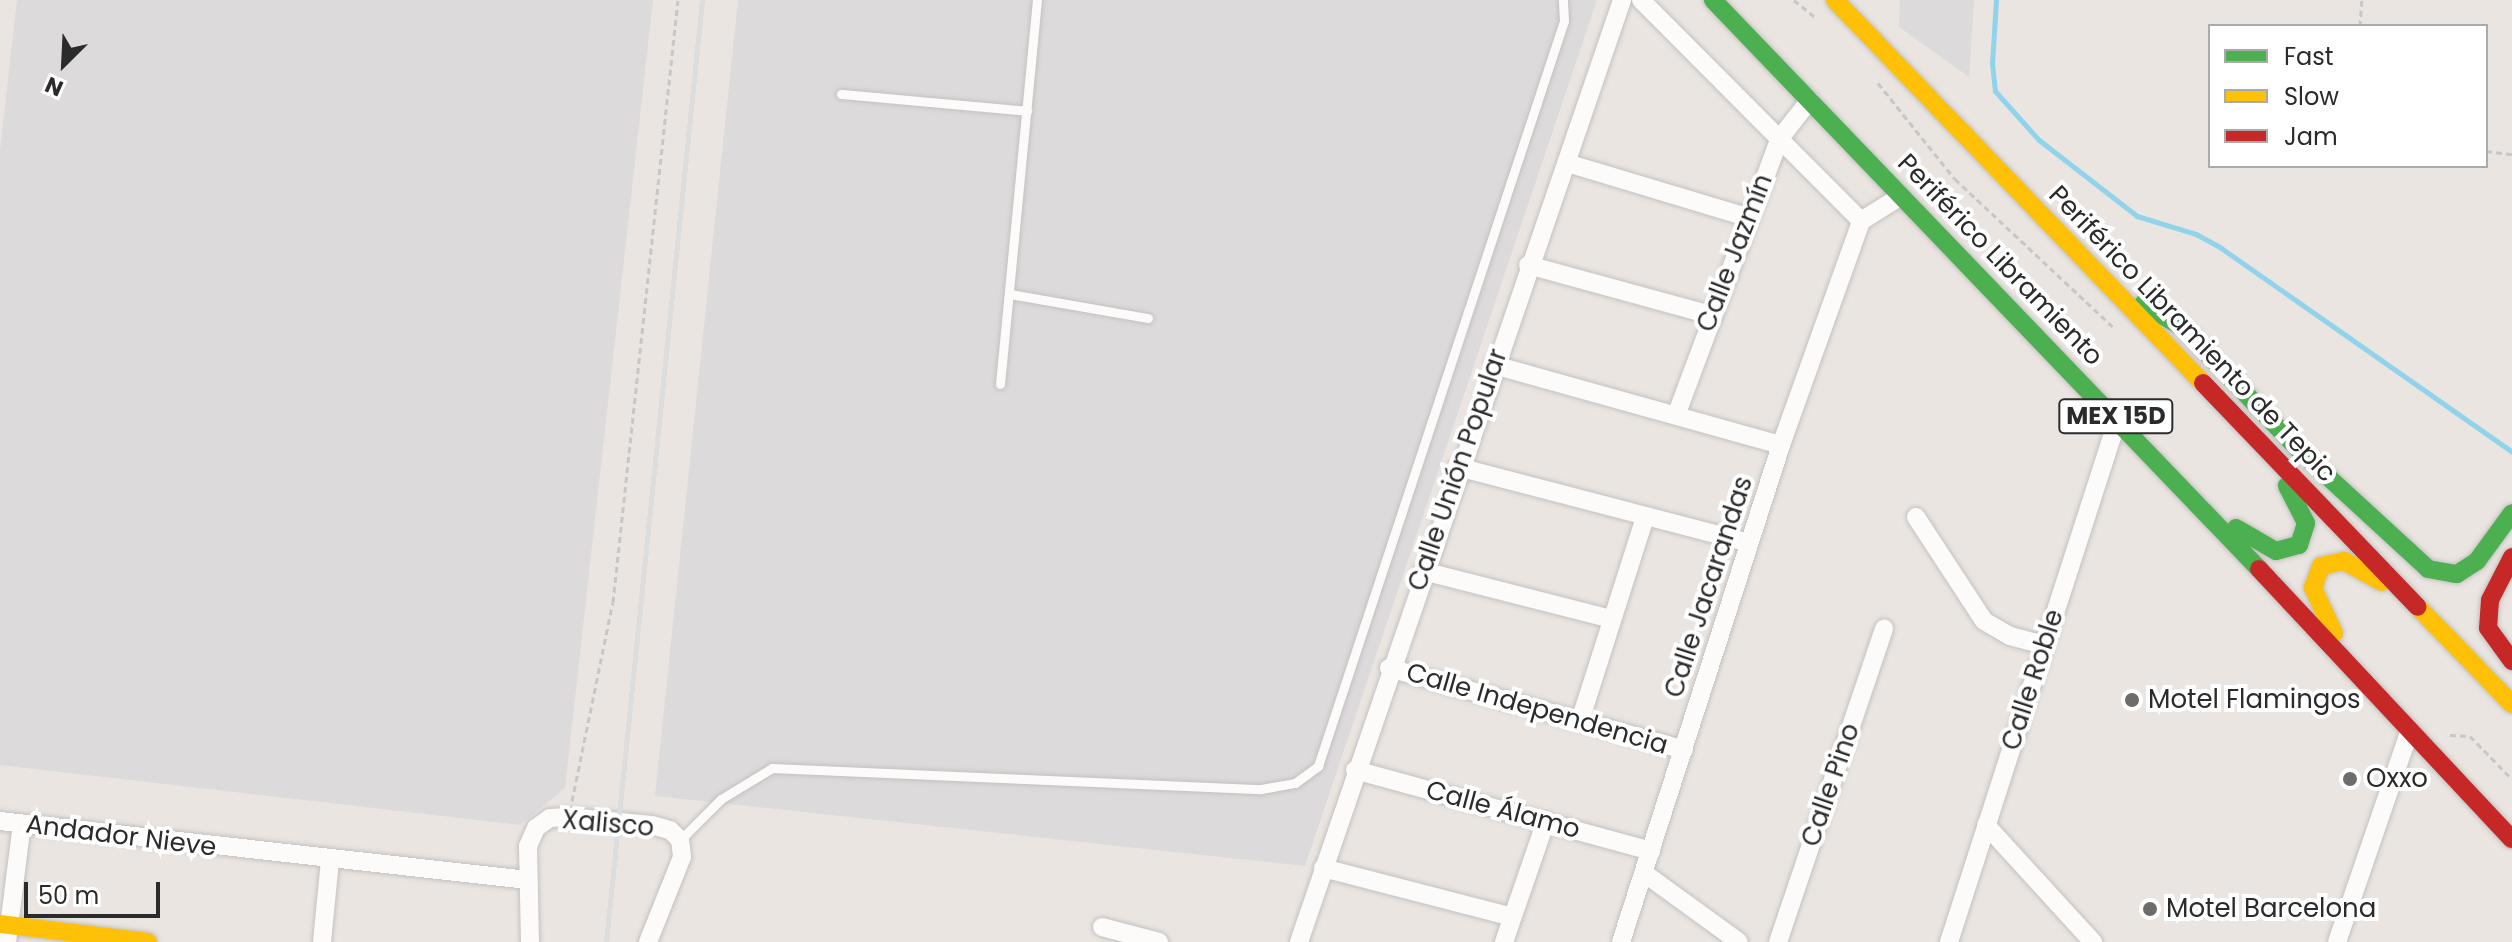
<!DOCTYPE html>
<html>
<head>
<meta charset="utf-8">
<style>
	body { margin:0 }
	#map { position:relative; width:2512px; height:942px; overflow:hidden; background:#eae5e0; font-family:Poppins,sans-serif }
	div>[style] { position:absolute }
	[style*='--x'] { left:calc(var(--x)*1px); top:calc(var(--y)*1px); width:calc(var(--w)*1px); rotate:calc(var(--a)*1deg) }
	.industrial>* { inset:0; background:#dddadc }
	.stream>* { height:5px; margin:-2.5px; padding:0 2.5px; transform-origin:2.5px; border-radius:2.5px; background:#92d3ec }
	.path>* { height:3px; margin-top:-1.5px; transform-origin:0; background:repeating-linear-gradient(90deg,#c8c7c7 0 6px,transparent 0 10px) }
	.roads { filter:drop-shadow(0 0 2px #c3c1c1) drop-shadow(0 0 2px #c3c1c1) }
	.lane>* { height:9px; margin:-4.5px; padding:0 4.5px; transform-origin:4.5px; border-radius:4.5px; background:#fcfbfa }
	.street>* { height:18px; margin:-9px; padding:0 9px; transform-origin:9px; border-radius:9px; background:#fcfbfa }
	.fast>* { height:18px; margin:-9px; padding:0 9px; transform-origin:9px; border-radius:9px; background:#4caf50 }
	.slow>* { height:18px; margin:-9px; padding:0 9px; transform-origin:9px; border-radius:9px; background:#ffc107 }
	.jam>* { height:18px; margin:-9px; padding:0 9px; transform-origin:9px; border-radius:9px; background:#c62828 }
	.rail>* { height:5px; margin:-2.5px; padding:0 2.5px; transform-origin:2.5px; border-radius:2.5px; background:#deddde }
	.dots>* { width:22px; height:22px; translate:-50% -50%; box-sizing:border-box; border:4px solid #fff; border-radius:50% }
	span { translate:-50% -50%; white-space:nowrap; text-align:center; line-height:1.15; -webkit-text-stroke:8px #fff; paint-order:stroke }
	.shield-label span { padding:2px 6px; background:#fff; border:2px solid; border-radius:6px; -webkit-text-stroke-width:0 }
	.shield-label { font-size:24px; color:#2b2b2b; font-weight:700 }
	.street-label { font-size:26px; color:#2b2b2b }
	.poi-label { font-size:26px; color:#2b2b2b }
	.left { translate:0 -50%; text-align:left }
	.legend { position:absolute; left:2208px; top:24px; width:280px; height:144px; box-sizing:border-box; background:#fff; border:2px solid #aaa; margin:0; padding:10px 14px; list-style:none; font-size:24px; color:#2b2b2b }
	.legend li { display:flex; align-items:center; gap:16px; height:40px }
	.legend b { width:40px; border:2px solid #aaa }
	.north { position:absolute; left:24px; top:24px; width:80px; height:80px; -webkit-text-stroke:6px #fff; paint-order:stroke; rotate:204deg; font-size:22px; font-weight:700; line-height:32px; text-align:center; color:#2b2b2b }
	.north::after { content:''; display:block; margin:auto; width:28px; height:36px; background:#2b2b2b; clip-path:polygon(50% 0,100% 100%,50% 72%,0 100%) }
	.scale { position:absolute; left:24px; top:882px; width:136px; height:36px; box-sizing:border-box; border:4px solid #2b2b2b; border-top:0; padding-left:10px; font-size:24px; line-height:28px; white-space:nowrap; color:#2b2b2b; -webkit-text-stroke:6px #fff; paint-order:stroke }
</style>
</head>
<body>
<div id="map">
	<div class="industrial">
		<i style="clip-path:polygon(17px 0,653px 0,565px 788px,520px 825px,0 765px,0 150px)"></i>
		<i style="clip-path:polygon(738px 0,1597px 0,1305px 866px,655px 796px)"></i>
		<i style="clip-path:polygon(1900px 0,1974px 0,1969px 77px,1899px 27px)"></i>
	</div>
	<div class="stream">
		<i style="--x:1996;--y:0;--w:63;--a:93.6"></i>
		<i style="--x:1992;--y:63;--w:28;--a:84"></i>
		<i style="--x:1995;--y:91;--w:66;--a:48.1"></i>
		<i style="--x:2039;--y:140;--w:124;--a:37.8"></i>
		<i style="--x:2137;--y:216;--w:62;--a:17"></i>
		<i style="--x:2196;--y:234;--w:29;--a:29"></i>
		<i style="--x:2221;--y:248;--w:355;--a:35"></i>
	</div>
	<div class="path">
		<i style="--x:1794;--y:0;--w:27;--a:39"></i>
		<i style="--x:2360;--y:26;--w:26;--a:-86"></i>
		<i style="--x:1878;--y:83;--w:123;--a:51.3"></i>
		<i style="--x:1955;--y:179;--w:216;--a:43.1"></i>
		<i style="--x:2486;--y:151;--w:26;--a:7"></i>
		<i style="--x:2450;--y:735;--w:20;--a:3"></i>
		<i style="--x:2470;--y:736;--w:60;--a:45.7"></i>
		<i style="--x:572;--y:801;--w:203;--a:-78.4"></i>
		<i style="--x:613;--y:602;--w:605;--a:-83.84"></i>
	</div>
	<div class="roads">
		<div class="lane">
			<i style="--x:841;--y:94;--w:187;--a:5.2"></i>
			<i style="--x:1010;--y:294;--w:140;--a:9.9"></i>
			<i style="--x:1000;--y:384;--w:386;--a:-84.5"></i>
			<i style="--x:680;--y:840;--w:58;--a:-45"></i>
			<i style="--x:721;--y:799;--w:60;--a:-31.3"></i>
			<i style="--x:772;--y:768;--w:489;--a:2.5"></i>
			<i style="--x:1261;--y:789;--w:35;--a:-10"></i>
			<i style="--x:1295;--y:783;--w:29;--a:-36"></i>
			<i style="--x:1318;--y:766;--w:785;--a:-71.73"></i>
			<i style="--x:1564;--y:21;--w:21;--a:-93"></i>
		</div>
		<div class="street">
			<i style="--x:1641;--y:0;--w:312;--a:45.1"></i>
			<i style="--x:1567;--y:163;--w:188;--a:16.7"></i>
			<i style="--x:1528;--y:265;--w:190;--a:15.3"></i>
			<i style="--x:1494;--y:365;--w:298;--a:15.6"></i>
			<i style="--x:1677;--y:413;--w:294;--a:-69.5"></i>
			<i style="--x:1780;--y:138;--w:48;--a:-51.7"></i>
			<i style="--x:1458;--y:467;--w:301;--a:14.6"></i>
			<i style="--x:1916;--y:517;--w:124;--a:56.8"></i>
			<i style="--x:1984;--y:621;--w:30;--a:30"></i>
			<i style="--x:2010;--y:636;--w:35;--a:15"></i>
			<i style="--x:1423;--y:571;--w:194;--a:14.3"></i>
			<i style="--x:1389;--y:668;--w:306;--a:15.5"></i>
			<i style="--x:1580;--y:721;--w:214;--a:-72.3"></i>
			<i style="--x:1355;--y:770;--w:307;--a:15.3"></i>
			<i style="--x:0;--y:821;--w:531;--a:6.38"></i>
			<i style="--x:1986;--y:825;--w:159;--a:47.6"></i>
			<i style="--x:1323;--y:868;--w:195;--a:14.5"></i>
			<i style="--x:1644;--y:873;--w:117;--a:36"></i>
			<i style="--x:1102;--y:927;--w:59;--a:14.7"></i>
			<i style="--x:7;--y:942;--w:119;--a:-82.8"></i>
			<i style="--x:322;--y:942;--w:81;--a:-84.4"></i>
			<i style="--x:530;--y:942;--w:96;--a:-91.2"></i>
			<i style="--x:528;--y:846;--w:20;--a:-66"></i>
			<i style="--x:536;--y:828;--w:17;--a:-36"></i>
			<i style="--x:550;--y:818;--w:19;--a:-3"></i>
			<i style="--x:569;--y:817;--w:83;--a:5.5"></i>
			<i style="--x:652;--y:825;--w:19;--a:16"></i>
			<i style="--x:670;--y:830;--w:14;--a:45"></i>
			<i style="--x:680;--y:840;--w:17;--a:83"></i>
			<i style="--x:682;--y:857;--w:92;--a:111.8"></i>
			<i style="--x:1299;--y:942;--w:996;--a:-71.07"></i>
			<i style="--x:1504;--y:942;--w:128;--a:-70.9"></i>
			<i style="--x:1621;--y:942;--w:522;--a:-72.15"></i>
			<i style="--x:1781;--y:445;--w:238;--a:-70.3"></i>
			<i style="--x:1861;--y:221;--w:47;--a:-32"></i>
			<i style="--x:1778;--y:942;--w:331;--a:-71.3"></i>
			<i style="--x:1949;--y:942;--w:551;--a:-72.12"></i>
			<i style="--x:2337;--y:942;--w:221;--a:-71"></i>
		</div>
		<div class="fast">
			<i style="--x:1713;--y:0;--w:789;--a:46.18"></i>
			<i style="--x:2143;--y:304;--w:45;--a:30.5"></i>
			<i style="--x:2182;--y:327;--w:174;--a:46.4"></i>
			<i style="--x:2302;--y:453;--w:171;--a:42.6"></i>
			<i style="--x:2428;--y:569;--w:29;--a:10"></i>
			<i style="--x:2457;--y:574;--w:24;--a:-33"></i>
			<i style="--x:2477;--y:561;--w:59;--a:-53.9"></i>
			<i style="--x:2236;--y:528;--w:46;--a:29.9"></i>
			<i style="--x:2276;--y:551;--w:24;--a:-15"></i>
			<i style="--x:2299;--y:545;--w:23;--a:-72"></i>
			<i style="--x:2306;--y:523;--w:42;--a:-117.2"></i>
		</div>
		<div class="slow">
			<i style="--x:1835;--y:0;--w:531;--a:46.14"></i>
			<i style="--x:2418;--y:607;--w:135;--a:45.9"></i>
			<i style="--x:2334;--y:633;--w:50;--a:-115"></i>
			<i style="--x:2313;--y:588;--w:23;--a:-70"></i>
			<i style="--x:2321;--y:566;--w:24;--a:-12"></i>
			<i style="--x:2344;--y:561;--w:43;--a:28.9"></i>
			<i style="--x:0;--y:924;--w:149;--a:6.9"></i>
		</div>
		<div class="jam">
			<i style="--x:2203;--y:383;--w:310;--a:46.2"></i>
			<i style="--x:2512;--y:557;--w:48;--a:117.1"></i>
			<i style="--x:2490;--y:600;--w:28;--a:94"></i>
			<i style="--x:2488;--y:628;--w:41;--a:54"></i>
			<i style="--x:2259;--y:569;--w:370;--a:46.9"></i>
		</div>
	</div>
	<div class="rail">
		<i style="--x:606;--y:942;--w:947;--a:-84.18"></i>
	</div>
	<div class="dots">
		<i style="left:2132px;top:700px;background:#6e6c6a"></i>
		<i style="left:2350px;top:779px;background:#6e6c6a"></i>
		<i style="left:2150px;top:909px;background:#6e6c6a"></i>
	</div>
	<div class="shield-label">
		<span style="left:2116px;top:416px">MEX 15D</span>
	</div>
	<div class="street-label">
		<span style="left:1735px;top:253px;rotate:-69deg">Calle Jazmín</span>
		<span style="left:2000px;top:260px;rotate:46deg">Periférico Libramiento</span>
		<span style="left:2192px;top:334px;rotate:46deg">Periférico Libramiento de Tepic</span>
		<span style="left:1458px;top:470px;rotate:-71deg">Calle Unión Popular</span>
		<span style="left:1709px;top:587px;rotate:-72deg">Calle Jacarandas</span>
		<span style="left:2033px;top:680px;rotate:-72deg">Calle Roble</span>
		<span style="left:1537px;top:709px;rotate:16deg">Calle Independencia</span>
		<span style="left:1831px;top:785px;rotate:-71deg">Calle Pino</span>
		<span style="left:1503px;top:810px;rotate:15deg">Calle Álamo</span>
		<span style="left:608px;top:824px;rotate:5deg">Xalisco</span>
		<span style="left:121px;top:836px;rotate:7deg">Andador Nieve</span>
	</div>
	<div class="poi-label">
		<span class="left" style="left:2148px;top:700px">Motel Flamingos</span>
		<span class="left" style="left:2366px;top:779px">Oxxo</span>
		<span class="left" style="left:2166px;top:909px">Motel Barcelona</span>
	</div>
	<ul class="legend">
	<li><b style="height:10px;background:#4caf50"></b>Fast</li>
	<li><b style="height:10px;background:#ffc107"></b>Slow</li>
	<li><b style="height:10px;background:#c62828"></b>Jam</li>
	</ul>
	<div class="north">N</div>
	<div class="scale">50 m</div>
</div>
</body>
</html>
